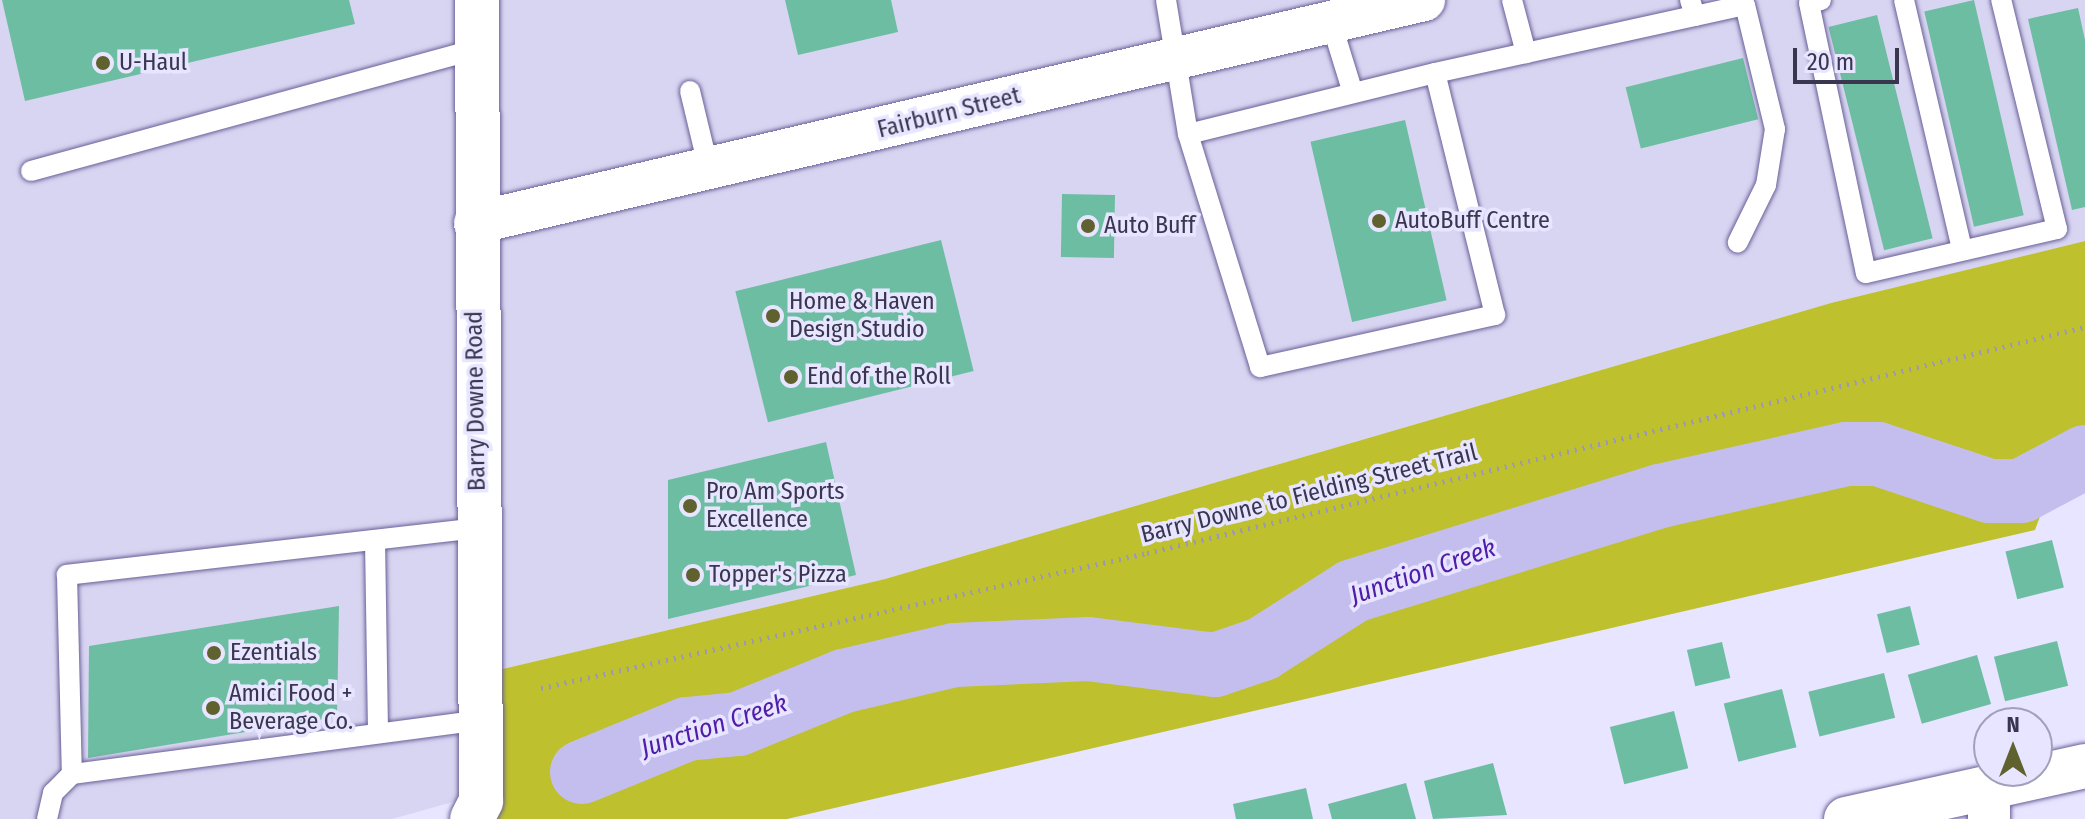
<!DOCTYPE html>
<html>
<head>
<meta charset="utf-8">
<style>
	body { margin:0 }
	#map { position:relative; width:2085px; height:819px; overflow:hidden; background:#e7e5ff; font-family:"Fira Sans Condensed",sans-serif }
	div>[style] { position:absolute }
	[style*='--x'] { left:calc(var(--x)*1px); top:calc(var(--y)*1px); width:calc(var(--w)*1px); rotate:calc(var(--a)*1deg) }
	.built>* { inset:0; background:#d8d5f2 }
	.green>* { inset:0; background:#bec12d }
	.river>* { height:64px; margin:-32px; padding:0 32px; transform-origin:32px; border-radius:32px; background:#c4beef }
	.building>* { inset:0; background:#6dbda2; transform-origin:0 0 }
	.path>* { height:5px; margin-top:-2.5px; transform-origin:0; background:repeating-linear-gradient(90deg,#9c99b3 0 2px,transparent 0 8px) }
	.roads { filter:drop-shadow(0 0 2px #696098) drop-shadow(0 0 2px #696098) }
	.lane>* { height:20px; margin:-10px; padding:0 10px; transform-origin:10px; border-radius:10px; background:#fff }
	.street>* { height:42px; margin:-21px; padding:0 21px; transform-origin:21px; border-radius:21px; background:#fff }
	.secondary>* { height:44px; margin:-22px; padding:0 22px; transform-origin:22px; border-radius:22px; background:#fff }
	.dots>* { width:22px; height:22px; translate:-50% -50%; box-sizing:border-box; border:4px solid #e7e5ff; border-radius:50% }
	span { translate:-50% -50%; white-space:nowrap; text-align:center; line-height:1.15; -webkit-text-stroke:7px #e7e5ff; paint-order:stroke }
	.poi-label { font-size:24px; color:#3a364f }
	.left { translate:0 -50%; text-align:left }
	.street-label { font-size:24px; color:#3a364f }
	.water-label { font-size:26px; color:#4f1da8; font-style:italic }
	.north { position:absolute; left:1973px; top:707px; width:80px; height:80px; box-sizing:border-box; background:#e7e5ff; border:2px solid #a29fb9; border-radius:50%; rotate:0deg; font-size:22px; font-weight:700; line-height:32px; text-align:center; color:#3a364f }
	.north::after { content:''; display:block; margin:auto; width:28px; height:36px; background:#5f612e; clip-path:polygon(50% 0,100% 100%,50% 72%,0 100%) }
	.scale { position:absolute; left:1793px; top:48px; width:106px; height:36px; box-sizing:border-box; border:4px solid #3a364f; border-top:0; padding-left:10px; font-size:24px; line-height:28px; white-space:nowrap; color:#3a364f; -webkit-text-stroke:6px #e7e5ff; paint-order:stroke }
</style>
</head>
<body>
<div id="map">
	<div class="built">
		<i style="clip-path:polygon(0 0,2085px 0,2085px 241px,1831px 303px,885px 579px,477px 675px,478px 795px,392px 819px,0 819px)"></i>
	</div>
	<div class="green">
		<i style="clip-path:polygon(2085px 241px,2085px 491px,2045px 503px,2035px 530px,787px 819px,492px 819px,477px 675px,885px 579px,1831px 303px)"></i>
	</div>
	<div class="river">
		<i style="--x:582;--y:772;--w:113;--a:-22.3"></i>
		<i style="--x:687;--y:729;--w:51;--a:-5.6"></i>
		<i style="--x:738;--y:724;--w:114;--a:-22.1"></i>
		<i style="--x:844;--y:681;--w:114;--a:-13.2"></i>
		<i style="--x:955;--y:655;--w:133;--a:-2.6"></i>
		<i style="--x:1088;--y:649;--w:128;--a:7.2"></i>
		<i style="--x:1215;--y:665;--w:50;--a:-18.8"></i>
		<i style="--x:1262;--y:649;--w:108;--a:-32.5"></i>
		<i style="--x:1353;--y:591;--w:321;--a:-17.2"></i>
		<i style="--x:1660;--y:496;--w:191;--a:-12.7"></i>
		<i style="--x:1846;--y:454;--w:32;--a:0"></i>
		<i style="--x:1878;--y:454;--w:117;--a:18.4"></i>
		<i style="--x:1989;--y:491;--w:32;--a:0"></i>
		<i style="--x:2021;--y:491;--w:72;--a:-28"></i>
	</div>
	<div class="building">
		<i style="clip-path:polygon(2px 0,349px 0,355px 24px,25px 101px)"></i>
		<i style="clip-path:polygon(785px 0,891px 0,898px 32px,798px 55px)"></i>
		<i style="left:1974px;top:0;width:221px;height:51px;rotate:77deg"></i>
		<i style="clip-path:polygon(2078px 8px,2085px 40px,2085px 207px,2072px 210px,2028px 19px)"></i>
		<i style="left:1877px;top:15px;width:230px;height:50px;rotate:76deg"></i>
		<i style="left:1743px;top:58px;width:63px;height:121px;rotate:76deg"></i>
		<i style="left:1405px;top:120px;width:185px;height:97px;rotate:77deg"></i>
		<i style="left:1062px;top:194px;width:53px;height:63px;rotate:1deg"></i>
		<i style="left:941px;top:240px;width:135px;height:212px;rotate:76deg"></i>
		<i style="clip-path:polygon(826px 442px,856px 575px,668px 619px,668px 480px)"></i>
		<i style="left:2052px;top:540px;width:49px;height:48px;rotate:76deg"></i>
		<i style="clip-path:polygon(339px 606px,337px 717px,88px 758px,89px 646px)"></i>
		<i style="left:1910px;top:606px;width:40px;height:34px;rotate:76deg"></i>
		<i style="left:2057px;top:641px;width:46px;height:65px;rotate:76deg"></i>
		<i style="left:1722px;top:642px;width:37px;height:36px;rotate:77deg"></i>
		<i style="left:1977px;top:655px;width:51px;height:72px;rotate:74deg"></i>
		<i style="left:1884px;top:673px;width:46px;height:78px;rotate:76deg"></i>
		<i style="left:1782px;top:689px;width:60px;height:60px;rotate:76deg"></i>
		<i style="left:1674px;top:711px;width:59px;height:66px;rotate:76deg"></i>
		<i style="clip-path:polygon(1493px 763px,1507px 815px,1433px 819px,1424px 781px)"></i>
		<i style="clip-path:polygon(1406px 783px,1416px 819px,1332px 819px,1328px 804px)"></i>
		<i style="clip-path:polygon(1306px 788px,1313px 819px,1236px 819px,1233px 804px)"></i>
	</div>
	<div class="path">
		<i style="--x:541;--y:688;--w:621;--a:-12.56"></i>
		<i style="--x:1147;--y:553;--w:965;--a:-13.55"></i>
	</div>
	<div class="roads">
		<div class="lane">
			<i style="--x:1166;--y:0;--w:136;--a:80.7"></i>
			<i style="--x:1188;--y:134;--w:244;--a:72.8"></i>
			<i style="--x:1260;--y:367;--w:241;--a:-12.5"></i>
			<i style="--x:1495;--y:315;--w:249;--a:-103.9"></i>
			<i style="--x:1435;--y:73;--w:254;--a:166.1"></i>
			<i style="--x:1512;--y:0;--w:55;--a:75.2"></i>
			<i style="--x:1821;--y:0;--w:12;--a:166"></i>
			<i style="--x:1809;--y:3;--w:276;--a:78.1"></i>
			<i style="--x:1866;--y:273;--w:196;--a:-13"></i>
			<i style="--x:2057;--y:229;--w:236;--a:-103.7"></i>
			<i style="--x:1904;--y:0;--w:257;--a:76.9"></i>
			<i style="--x:1695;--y:16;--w:51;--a:-12.4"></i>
			<i style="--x:1745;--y:5;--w:128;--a:76.4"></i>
			<i style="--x:1775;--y:129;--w:57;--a:99.1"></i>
			<i style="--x:1766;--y:185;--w:64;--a:116.2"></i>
			<i style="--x:1331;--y:22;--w:74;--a:72.8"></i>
			<i style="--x:1435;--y:73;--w:266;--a:-12.4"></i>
			<i style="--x:1695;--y:16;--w:17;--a:-107"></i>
			<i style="--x:690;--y:91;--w:81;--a:76.5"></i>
			<i style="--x:31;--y:171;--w:461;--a:-15.3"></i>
			<i style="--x:478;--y:528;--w:414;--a:173.5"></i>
			<i style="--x:67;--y:575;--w:199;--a:88.6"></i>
			<i style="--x:72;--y:774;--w:412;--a:-7.5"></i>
			<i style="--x:375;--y:540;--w:189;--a:89.1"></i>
			<i style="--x:47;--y:819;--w:27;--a:-77"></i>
			<i style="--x:53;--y:793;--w:27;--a:-45"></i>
		</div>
		<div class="street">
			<i style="--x:475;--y:223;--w:975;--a:-13.22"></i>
			<i style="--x:1989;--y:787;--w:32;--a:90"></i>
		</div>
		<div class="secondary">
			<i style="--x:472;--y:819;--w:20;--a:-63"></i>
			<i style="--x:481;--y:801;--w:801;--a:-90.29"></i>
			<i style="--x:1846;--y:819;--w:245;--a:-12.5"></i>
		</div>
	</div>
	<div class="dots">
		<i style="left:103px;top:63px;background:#5f612e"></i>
		<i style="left:1379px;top:221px;background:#5f612e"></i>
		<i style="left:1088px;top:226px;background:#5f612e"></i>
		<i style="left:773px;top:316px;background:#5f612e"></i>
		<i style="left:791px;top:377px;background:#5f612e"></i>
		<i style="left:690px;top:506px;background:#5f612e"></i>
		<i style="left:693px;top:575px;background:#5f612e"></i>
		<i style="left:214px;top:653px;background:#5f612e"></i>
		<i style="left:213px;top:708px;background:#5f612e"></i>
	</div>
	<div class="poi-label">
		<span class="left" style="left:119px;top:63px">U-Haul</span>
		<span class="left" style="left:1395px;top:221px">AutoBuff Centre</span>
		<span class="left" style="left:1104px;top:226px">Auto Buff</span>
		<span class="left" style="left:789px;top:316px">Home &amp; Haven<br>Design Studio</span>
		<span class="left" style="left:807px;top:377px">End of the Roll</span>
		<span class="left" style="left:706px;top:506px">Pro Am Sports<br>Excellence</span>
		<span class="left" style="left:709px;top:575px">Topper's Pizza</span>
		<span class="left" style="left:230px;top:653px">Ezentials</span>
		<span class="left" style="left:229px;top:708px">Amici Food +<br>Beverage Co.</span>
	</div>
	<div class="street-label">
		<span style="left:949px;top:113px;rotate:-14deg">Fairburn Street</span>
		<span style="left:476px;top:401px;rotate:-91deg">Barry Downe Road</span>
		<span style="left:1309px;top:494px;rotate:-14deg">Barry Downe to Fielding Street Trail</span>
	</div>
	<div class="water-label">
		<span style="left:1423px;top:572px;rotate:-19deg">Junction Creek</span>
		<span style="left:714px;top:726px;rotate:-18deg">Junction Creek</span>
	</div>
	<div class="north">N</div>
	<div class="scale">20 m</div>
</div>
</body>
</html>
